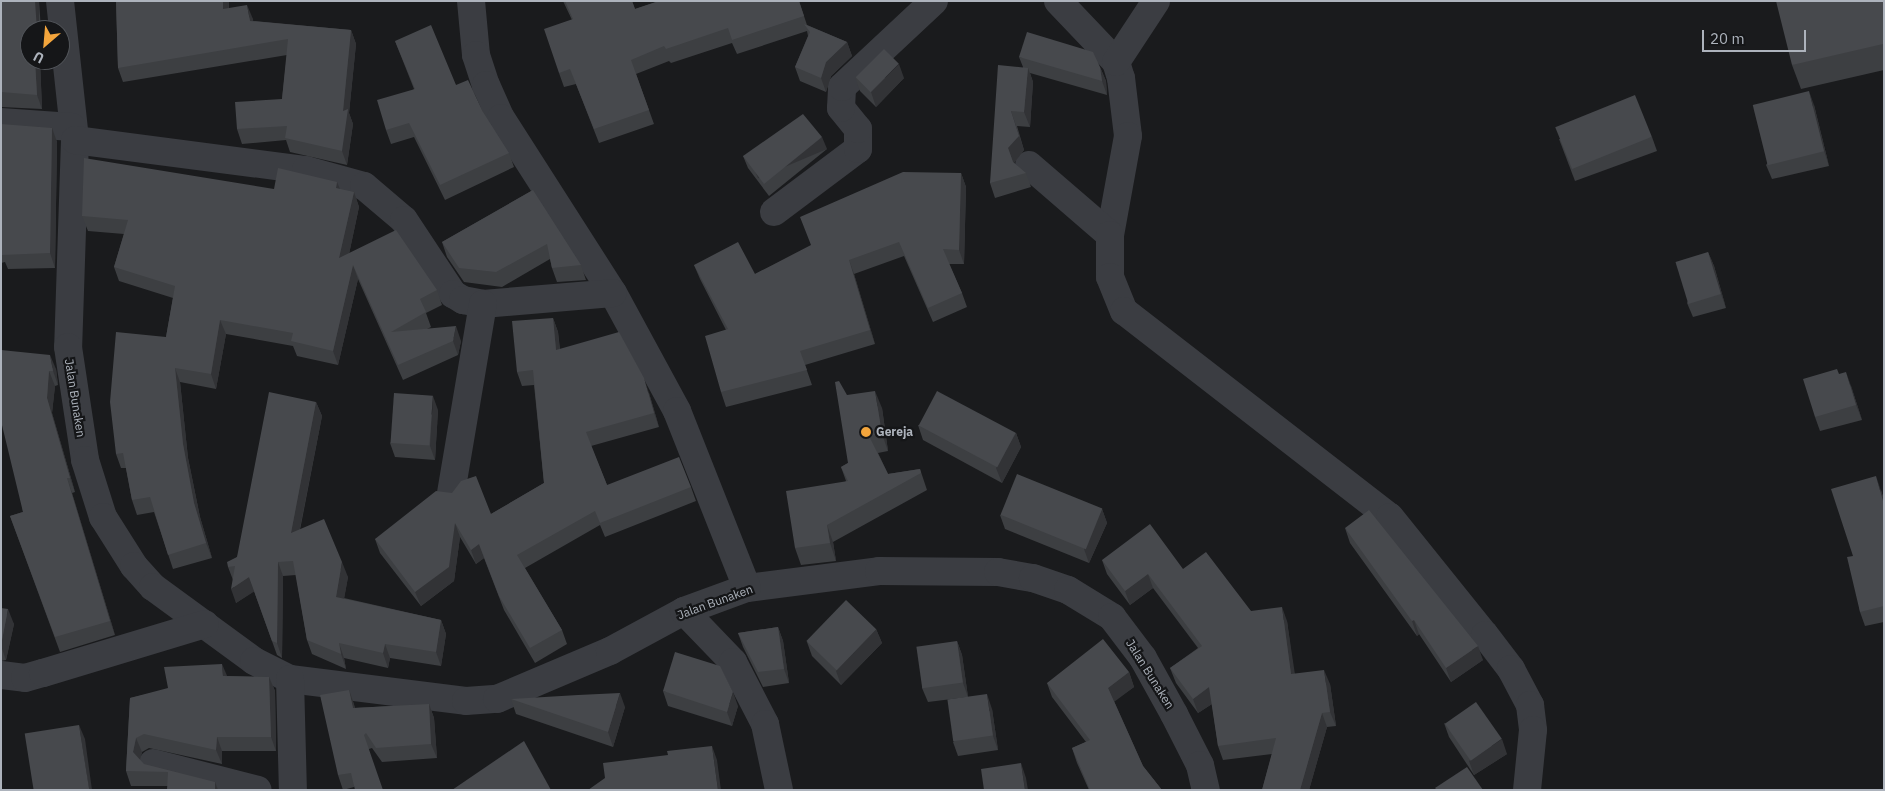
<!DOCTYPE html>
<html>
<head>
<meta charset="utf-8">
<style>
	body { margin:0 }
	#map { position:relative; width:1885px; height:791px; overflow:hidden; background:#1a1b1d; font-family:"IBM Plex Sans",sans-serif }
	div>[style] { position:absolute }
	[style*='--x'] { left:calc(var(--x)*1px); top:calc(var(--y)*1px); width:calc(var(--w)*1px); rotate:calc(var(--a)*1deg) }
	.street>* { height:28px; margin:-14px; padding:0 14px; transform-origin:14px; border-radius:14px; background:#3b3d42 }
	.wall>* { inset:0; background:#3d3f42 }
	.shaded-wall>* { inset:0; background:#323336; transform-origin:0 0 }
	.building>* { inset:0; background:#47494d; transform-origin:0 0 }
	.dots>* { width:14px; height:14px; translate:-50% -50%; box-sizing:border-box; border:2px solid #151618; border-radius:50% }
	span { translate:-50% -50%; white-space:nowrap; text-align:center; line-height:1.15; -webkit-text-stroke:4.5px #151618; paint-order:stroke }
	.street-label { font-size:12px; color:#adb3bc }
	.poi-label { font-size:12px; color:#adb3bc; font-weight:700 }
	.left { translate:0 -50%; text-align:left }
	.frame { position:absolute; inset:0; border:2px solid #adb3bc; pointer-events:none }
	.north { position:absolute; left:20px; top:20px; width:50px; height:50px; box-sizing:border-box; background:#151618; border:1px solid #52555a; border-radius:50%; rotate:207deg; font-size:14px; font-weight:700; line-height:20px; text-align:center; color:#adb3bc }
	.north::after { content:''; display:block; margin:auto; width:18px; height:22px; background:#f3a53c; clip-path:polygon(50% 0,100% 100%,50% 72%,0 100%) }
	.scale { position:absolute; left:1702px; top:30px; width:104px; height:22px; box-sizing:border-box; border:2px solid #adb3bc; border-top:0; padding-left:6px; font-size:15px; line-height:18px; white-space:nowrap; color:#adb3bc; -webkit-text-stroke:4px #151618; paint-order:stroke }
</style>
</head>
<body>
<div id="map">
	<div class="street">
		<i style="--x:60;--y:1;--w:140;--a:83.8"></i>
		<i style="--x:75;--y:140;--w:207;--a:91.9"></i>
		<i style="--x:68;--y:347;--w:114;--a:81.4"></i>
		<i style="--x:85;--y:460;--w:60;--a:72.5"></i>
		<i style="--x:103;--y:517;--w:58;--a:57.7"></i>
		<i style="--x:134;--y:566;--w:28;--a:48"></i>
		<i style="--x:153;--y:587;--w:125;--a:36.2"></i>
		<i style="--x:254;--y:661;--w:40;--a:26.6"></i>
		<i style="--x:290;--y:679;--w:177;--a:7.1"></i>
		<i style="--x:466;--y:701;--w:31;--a:-4"></i>
		<i style="--x:497;--y:699;--w:123;--a:-23"></i>
		<i style="--x:610;--y:651;--w:84;--a:-28.4"></i>
		<i style="--x:684;--y:611;--w:67;--a:-20.1"></i>
		<i style="--x:747;--y:588;--w:133;--a:-7.3"></i>
		<i style="--x:879;--y:571;--w:119;--a:0.5"></i>
		<i style="--x:998;--y:572;--w:36;--a:10"></i>
		<i style="--x:1033;--y:578;--w:37;--a:19"></i>
		<i style="--x:1068;--y:590;--w:52;--a:31.5"></i>
		<i style="--x:1112;--y:617;--w:51;--a:52.9"></i>
		<i style="--x:1143;--y:658;--w:64;--a:61"></i>
		<i style="--x:1174;--y:714;--w:57;--a:63"></i>
		<i style="--x:1200;--y:765;--w:26;--a:77"></i>
		<i style="--x:471;--y:1;--w:54;--a:84.7"></i>
		<i style="--x:476;--y:55;--w:32;--a:72"></i>
		<i style="--x:486;--y:85;--w:36;--a:66"></i>
		<i style="--x:501;--y:118;--w:208;--a:57.4"></i>
		<i style="--x:613;--y:293;--w:134;--a:61.5"></i>
		<i style="--x:677;--y:411;--w:190;--a:68.4"></i>
		<i style="--x:1058;--y:1;--w:84;--a:46.4"></i>
		<i style="--x:1116;--y:62;--w:17;--a:73"></i>
		<i style="--x:1121;--y:78;--w:58;--a:83.1"></i>
		<i style="--x:1128;--y:136;--w:101;--a:100.3"></i>
		<i style="--x:1116;--y:62;--w:73;--a:-56.7"></i>
		<i style="--x:1;--y:122;--w:71;--a:4"></i>
		<i style="--x:75;--y:140;--w:233;--a:7.4"></i>
		<i style="--x:306;--y:170;--w:60;--a:15.4"></i>
		<i style="--x:364;--y:186;--w:52;--a:40.4"></i>
		<i style="--x:404;--y:220;--w:89;--a:56.5"></i>
		<i style="--x:453;--y:294;--w:12;--a:31"></i>
		<i style="--x:463;--y:300;--w:20;--a:11"></i>
		<i style="--x:483;--y:304;--w:130;--a:-4.8"></i>
		<i style="--x:1029;--y:165;--w:107;--a:40.8"></i>
		<i style="--x:1110;--y:235;--w:42;--a:90"></i>
		<i style="--x:1110;--y:277;--w:37;--a:68"></i>
		<i style="--x:1124;--y:311;--w:336;--a:37.8"></i>
		<i style="--x:1390;--y:517;--w:151;--a:51.2"></i>
		<i style="--x:1485;--y:635;--w:43;--a:52.6"></i>
		<i style="--x:1511;--y:669;--w:41;--a:62.2"></i>
		<i style="--x:1530;--y:705;--w:25;--a:83"></i>
		<i style="--x:1533;--y:730;--w:60;--a:95.7"></i>
		<i style="--x:774;--y:212;--w:105;--a:-36.9"></i>
		<i style="--x:858;--y:149;--w:20;--a:-90"></i>
		<i style="--x:858;--y:129;--w:27;--a:-129"></i>
		<i style="--x:841;--y:108;--w:21;--a:-87"></i>
		<i style="--x:842;--y:87;--w:126;--a:-43.1"></i>
		<i style="--x:451;--y:493;--w:192;--a:-80.4"></i>
		<i style="--x:684;--y:611;--w:71;--a:46.1"></i>
		<i style="--x:733;--y:662;--w:70;--a:62.7"></i>
		<i style="--x:765;--y:724;--w:67;--a:78"></i>
		<i style="--x:1;--y:675;--w:24;--a:7"></i>
		<i style="--x:25;--y:678;--w:19;--a:-16"></i>
		<i style="--x:43;--y:673;--w:169;--a:-16.8"></i>
		<i style="--x:290;--y:679;--w:111;--a:88.5"></i>
		<i style="--x:153;--y:763;--w:108;--a:14.4"></i>
	</div>
	<div class="wall">
		<i style="clip-path:polygon(1px 1px,39px 1px,41px 30px,30px 30px,30px 60px,40px 60px,42px 109px,1px 107px)"></i>
		<i style="clip-path:polygon(116px 1px,229px 1px,229px 8px,253px 19px,253px 21px,351px 30px,356px 44px,349px 113px,353px 124px,347px 165px,290px 152px,286px 140px,242px 144px,237px 129px,282px 99px,287px 55px,123px 82px,118px 68px)"></i>
		<i style="clip-path:polygon(563px 1px,632px 1px,635px 9px,659px 1px,799px 1px,807px 25px,847px 42px,852px 56px,831px 76px,826px 92px,800px 81px,795px 67px,808px 36px,807px 31px,737px 54px,732px 43px,671px 63px,669px 61px,636px 74px,654px 124px,599px 143px,576px 84px,564px 87px,559px 73px,572px 20px)"></i>
		<i style="clip-path:polygon(1884px 1px,1884px 70px,1801px 89px,1792px 65px)"></i>
		<i style="clip-path:polygon(395px 41px,456px 85px,483px 112px,509px 153px,514px 167px,445px 200px,414px 137px,391px 144px,386px 130px,414px 89px)"></i>
		<i style="clip-path:polygon(1019px 57px,1100px 67px,1106px 81px,1107px 95px,1030px 73px,1033px 82px,1030px 127px,1017px 126px,1024px 150px,1014px 163px,1026px 173px,1031px 187px,995px 198px,990px 183px,1023px 67px)"></i>
		<i style="clip-path:polygon(855px 77px,904px 78px,876px 107px,860px 91px)"></i>
		<i style="clip-path:polygon(1814px 105px,1829px 166px,1772px 179px,1766px 165px)"></i>
		<i style="clip-path:polygon(1px 124px,52px 128px,57px 142px,55px 268px,8px 269px,5px 262px,1px 263px)"></i>
		<i style="clip-path:polygon(1652px 137px,1657px 151px,1575px 181px,1559px 139px)"></i>
		<i style="clip-path:polygon(827px 149px,769px 196px,748px 168px,743px 156px)"></i>
		<i style="clip-path:polygon(961px 173px,966px 187px,964px 264px,949px 264px,962px 293px,967px 307px,933px 322px,904px 256px,854px 274px,875px 344px,805px 365px,812px 385px,726px 407px,721px 392px,726px 330px,700px 279px,694px 265px,755px 274px)"></i>
		<i style="clip-path:polygon(274px 189px,340px 189px,354px 192px,359px 207px,349px 254px,437px 290px,442px 305px,426px 313px,431px 327px,427px 329px,461px 341px,458px 355px,403px 380px,358px 279px,338px 365px,297px 356px,293px 346px,226px 334px,216px 389px,180px 382px,188px 458px,200px 517px,212px 558px,173px 569px,154px 512px,137px 515px,132px 500px,126px 468px,121px 468px,116px 454px,166px 337px,173px 298px,119px 281px,114px 267px,124px 234px,88px 231px,82px 216px)"></i>
		<i style="clip-path:polygon(533px 190px,581px 265px,586px 280px,557px 282px,552px 268px,550px 259px,502px 287px,464px 282px,447px 257px,442px 242px)"></i>
		<i style="clip-path:polygon(1708px 252px,1714px 266px,1726px 308px,1693px 317px,1687px 303px)"></i>
		<i style="clip-path:polygon(553px 318px,558px 332px,560px 349px,649px 393px,659px 427px,591px 446px,607px 485px,691px 487px,696px 501px,605px 537px,600px 525px,525px 568px,562px 630px,567px 644px,535px 663px,504px 610px,484px 558px,476px 564px,460px 537px,454px 581px,421px 606px,380px 553px,375px 539px,491px 514px,544px 483px,534px 385px,522px 386px,517px 372px)"></i>
		<i style="clip-path:polygon(1px 350px,56px 369px,58px 385px,55px 386px,52px 413px,75px 492px,72px 493px,115px 635px,60px 652px,10px 516px,23px 512px)"></i>
		<i style="clip-path:polygon(1839px 374px,1851px 386px,1862px 420px,1820px 431px,1815px 417px)"></i>
		<i style="clip-path:polygon(847px 395px,882px 408px,888px 451px,878px 453px,888px 474px,920px 469px,927px 490px,833px 542px,836px 561px,801px 565px,795px 548px,846px 481px,841px 467px,848px 463px)"></i>
		<i style="clip-path:polygon(316px 402px,322px 416px,300px 530px,348px 577px,344px 598px,441px 620px,446px 634px,441px 666px,390px 658px,388px 668px,344px 658px,346px 669px,312px 654px,307px 640px,296px 575px,283px 576px,282px 658px,277px 655px,254px 591px,236px 603px,233px 580px,228px 567px,237px 557px)"></i>
		<i style="clip-path:polygon(438px 410px,435px 460px,395px 457px,390px 443px)"></i>
		<i style="clip-path:polygon(918px 425px,1016px 433px,1021px 447px,1002px 483px,923px 440px)"></i>
		<i style="clip-path:polygon(1881px 490px,1884px 500px,1884px 622px,1865px 626px,1860px 612px,1853px 556px)"></i>
		<i style="clip-path:polygon(1102px 509px,1107px 523px,1089px 563px,1005px 529px,1000px 515px)"></i>
		<i style="clip-path:polygon(1345px 528px,1483px 660px,1451px 682px,1419px 634px,1417px 636px,1350px 543px)"></i>
		<i style="clip-path:polygon(1102px 560px,1183px 569px,1251px 611px,1287px 621px,1294px 674px,1330px 684px,1336px 726px,1327px 727px,1309px 790px,1262px 790px,1272px 754px,1223px 760px,1218px 746px,1212px 704px,1198px 713px,1176px 683px,1170px 668px,1198px 648px,1153px 588px,1130px 605px,1107px 574px)"></i>
		<i style="clip-path:polygon(1px 608px,14px 624px,6px 660px,1px 661px)"></i>
		<i style="clip-path:polygon(778px 627px,783px 641px,789px 683px,763px 687px,743px 647px,738px 633px)"></i>
		<i style="clip-path:polygon(876px 629px,882px 643px,841px 685px,812px 656px,807px 642px)"></i>
		<i style="clip-path:polygon(957px 641px,962px 655px,968px 697px,928px 702px,922px 688px)"></i>
		<i style="clip-path:polygon(1129px 672px,1134px 687px,1114px 701px,1143px 766px,1162px 790px,1089px 790px,1077px 763px,1072px 748px,1086px 742px,1052px 697px,1047px 683px)"></i>
		<i style="clip-path:polygon(227px 676px,269px 677px,275px 691px,276px 751px,222px 751px,222px 764px,149px 748px,142px 752px,140px 760px,144px 764px,215px 782px,218px 790px,167px 790px,168px 786px,131px 786px,126px 771px,130px 698px)"></i>
		<i style="clip-path:polygon(349px 690px,355px 708px,429px 704px,434px 718px,437px 758px,382px 762px,372px 748px,369px 749px,354px 787px,343px 790px,338px 775px)"></i>
		<i style="clip-path:polygon(663px 691px,738px 706px,732px 726px,668px 706px)"></i>
		<i style="clip-path:polygon(511px 699px,625px 707px,613px 747px,516px 714px)"></i>
		<i style="clip-path:polygon(992px 709px,998px 750px,958px 756px,953px 742px)"></i>
		<i style="clip-path:polygon(1444px 723px,1507px 754px,1474px 775px,1449px 737px)"></i>
	</div>
	<div class="shaded-wall">
		<i style="left:35px;top:1px;width:4px;height:29px"></i>
		<i style="clip-path:polygon(223px 1px,229px 1px,228px 23px,223px 9px)"></i>
		<i style="clip-path:polygon(247px 5px,253px 19px,255px 35px,250px 21px)"></i>
		<i style="clip-path:polygon(351px 30px,356px 44px,349px 113px,353px 124px,347px 165px,342px 151px,343px 111px)"></i>
		<i style="clip-path:polygon(847px 42px,852px 56px,831px 76px,826px 92px,821px 78px,826px 62px)"></i>
		<i style="clip-path:polygon(35px 60px,40px 60px,42px 109px,37px 95px)"></i>
		<i style="clip-path:polygon(899px 64px,904px 78px,876px 107px,871px 92px)"></i>
		<i style="clip-path:polygon(1100px 67px,1106px 81px,1107px 95px,1102px 81px)"></i>
		<i style="clip-path:polygon(1028px 68px,1033px 82px,1030px 127px,1024px 112px)"></i>
		<i style="clip-path:polygon(1809px 91px,1814px 105px,1829px 166px,1824px 151px)"></i>
		<i style="clip-path:polygon(1011px 111px,1024px 150px,1014px 163px,1018px 176px,1008px 148px)"></i>
		<i style="clip-path:polygon(52px 128px,57px 142px,55px 268px,50px 253px)"></i>
		<i style="left:822px;top:137px;width:13px;height:75px;rotate:67deg"></i>
		<i style="clip-path:polygon(961px 173px,966px 187px,964px 264px,959px 250px)"></i>
		<i style="clip-path:polygon(337px 182px,343px 196px,336px 188px)"></i>
		<i style="clip-path:polygon(354px 192px,359px 207px,345px 273px,339px 258px)"></i>
		<i style="clip-path:polygon(1708px 252px,1714px 266px,1726px 308px,1721px 294px)"></i>
		<i style="clip-path:polygon(849px 260px,854px 274px,875px 344px,870px 330px)"></i>
		<i style="clip-path:polygon(353px 265px,358px 279px,338px 365px,333px 351px)"></i>
		<i style="clip-path:polygon(553px 318px,558px 332px,561px 364px,556px 350px)"></i>
		<i style="clip-path:polygon(220px 320px,226px 334px,216px 389px,211px 374px)"></i>
		<i style="clip-path:polygon(456px 326px,461px 341px,458px 355px,453px 341px)"></i>
		<i style="clip-path:polygon(50px 355px,56px 369px,58px 385px,53px 371px)"></i>
		<i style="clip-path:polygon(175px 368px,180px 382px,188px 458px,200px 517px,212px 558px,206px 543px,194px 503px,183px 444px)"></i>
		<i style="clip-path:polygon(49px 371px,55px 386px,52px 413px,75px 492px,70px 478px,47px 398px)"></i>
		<i style="clip-path:polygon(1846px 372px,1851px 386px,1862px 420px,1856px 405px)"></i>
		<i style="clip-path:polygon(644px 378px,649px 393px,659px 427px,654px 413px)"></i>
		<i style="clip-path:polygon(875px 391px,882px 408px,888px 451px,882px 434px)"></i>
		<i style="clip-path:polygon(433px 396px,438px 410px,435px 460px,430px 446px)"></i>
		<i style="clip-path:polygon(316px 402px,322px 416px,296px 548px,291px 533px)"></i>
		<i style="clip-path:polygon(1016px 433px,1021px 447px,1002px 483px,996px 468px)"></i>
		<i style="clip-path:polygon(1876px 476px,1884px 500px,1884px 505px)"></i>
		<i style="clip-path:polygon(67px 478px,72px 493px,115px 635px,110px 621px)"></i>
		<i style="clip-path:polygon(1102px 509px,1107px 523px,1089px 563px,1084px 549px)"></i>
		<i style="clip-path:polygon(455px 523px,460px 537px,454px 581px,421px 606px,415px 592px)"></i>
		<i style="clip-path:polygon(827px 525px,833px 542px,836px 561px,830px 543px)"></i>
		<i style="clip-path:polygon(479px 544px,484px 558px,476px 564px,471px 550px)"></i>
		<i style="clip-path:polygon(278px 562px,283px 576px,282px 658px,277px 643px)"></i>
		<i style="clip-path:polygon(342px 562px,348px 577px,342px 611px,336px 597px)"></i>
		<i style="clip-path:polygon(1148px 574px,1153px 588px,1130px 605px,1125px 591px)"></i>
		<i style="clip-path:polygon(249px 577px,255px 591px,236px 603px,231px 589px)"></i>
		<i style="clip-path:polygon(1282px 607px,1287px 621px,1297px 688px,1291px 674px)"></i>
		<i style="clip-path:polygon(8px 609px,14px 624px,6px 660px,1px 646px)"></i>
		<i style="clip-path:polygon(441px 620px,446px 634px,441px 666px,436px 652px)"></i>
		<i style="clip-path:polygon(1414px 620px,1419px 634px,1417px 636px,1412px 621px)"></i>
		<i style="clip-path:polygon(778px 627px,783px 641px,789px 683px,784px 669px)"></i>
		<i style="clip-path:polygon(876px 629px,882px 643px,841px 685px,836px 671px)"></i>
		<i style="clip-path:polygon(957px 641px,962px 655px,968px 697px,963px 683px)"></i>
		<i style="clip-path:polygon(339px 643px,344px 658px,346px 669px,341px 654px)"></i>
		<i style="clip-path:polygon(385px 644px,390px 658px,388px 668px,383px 653px)"></i>
		<i style="clip-path:polygon(1478px 646px,1483px 660px,1451px 682px,1446px 668px)"></i>
		<i style="clip-path:polygon(222px 664px,228px 678px,223px 676px)"></i>
		<i style="clip-path:polygon(1324px 670px,1330px 684px,1336px 726px,1330px 712px)"></i>
		<i style="clip-path:polygon(1129px 672px,1134px 687px,1114px 702px,1108px 688px)"></i>
		<i style="clip-path:polygon(269px 677px,275px 691px,276px 751px,271px 737px)"></i>
		<i style="clip-path:polygon(1209px 687px,1215px 702px,1198px 713px,1193px 699px)"></i>
		<i style="clip-path:polygon(349px 690px,354px 704px,358px 723px,353px 708px)"></i>
		<i style="clip-path:polygon(733px 692px,738px 706px,732px 726px,727px 712px)"></i>
		<i style="clip-path:polygon(620px 693px,625px 707px,613px 747px,608px 732px)"></i>
		<i style="clip-path:polygon(987px 694px,992px 709px,998px 750px,993px 736px)"></i>
		<i style="clip-path:polygon(429px 704px,434px 718px,437px 758px,431px 744px)"></i>
		<i style="clip-path:polygon(1322px 713px,1327px 727px,1309px 790px,1300px 790px)"></i>
		<i style="clip-path:polygon(79px 725px,85px 739px,92px 790px,89px 790px)"></i>
		<i style="clip-path:polygon(217px 737px,222px 751px,222px 764px,216px 750px)"></i>
		<i style="clip-path:polygon(136px 738px,142px 752px,138px 767px,133px 752px)"></i>
		<i style="clip-path:polygon(1502px 739px,1507px 754px,1474px 775px,1469px 761px)"></i>
		<i style="clip-path:polygon(712px 746px,717px 760px,721px 790px,718px 790px)"></i>
		<i style="clip-path:polygon(1021px 763px,1026px 778px,1028px 790px,1025px 790px)"></i>
		<i style="clip-path:polygon(215px 782px,218px 790px,215px 790px)"></i>
	</div>
	<div class="building">
		<i style="clip-path:polygon(1px 1px,35px 1px,37px 30px,30px 30px,30px 60px,35px 60px,37px 95px,1px 92px)"></i>
		<i style="clip-path:polygon(116px 1px,223px 1px,223px 9px,247px 5px,250px 21px,351px 30px,343px 111px,348px 109px,342px 151px,285px 138px,287px 126px,237px 129px,235px 102px,282px 99px,288px 39px,118px 68px)"></i>
		<i style="clip-path:polygon(565px 1px,632px 1px,635px 9px,659px 1px,799px 1px,804px 16px,732px 40px,728px 28px,666px 49px,664px 46px,631px 60px,649px 110px,594px 129px,570px 69px,559px 73px,544px 29px,573px 19px)"></i>
		<i style="clip-path:polygon(1776px 1px,1884px 1px,1884px 48px,1883px 44px,1792px 65px)"></i>
		<i style="clip-path:polygon(804px 24px,847px 42px,826px 62px,821px 78px,795px 67px,810px 32px)"></i>
		<i style="clip-path:polygon(431px 25px,456px 85px,468px 80px,483px 112px,509px 153px,440px 185px,409px 123px,386px 130px,377px 100px,415px 89px,395px 41px)"></i>
		<i style="clip-path:polygon(1027px 32px,1093px 52px,1100px 67px,1102px 81px,1019px 57px)"></i>
		<i style="left:884px;top:49px;width:21px;height:40px;rotate:45deg"></i>
		<i style="clip-path:polygon(998px 65px,1028px 68px,1024px 112px,1011px 111px,1019px 136px,1008px 148px,1013px 162px,1026px 173px,990px 183px)"></i>
		<i style="left:1809px;top:91px;width:62px;height:58px;rotate:76deg"></i>
		<i style="left:1635px;top:95px;width:45px;height:86px;rotate:68deg"></i>
		<i style="clip-path:polygon(803px 114px,822px 137px,764px 184px,743px 156px)"></i>
		<i style="clip-path:polygon(1px 124px,52px 128px,50px 253px,2px 255px,2px 248px,1px 248px)"></i>
		<i style="clip-path:polygon(84px 158px,274px 189px,278px 168px,337px 182px,336px 188px,354px 192px,339px 258px,396px 230px,437px 290px,420px 299px,426px 312px,391px 332px,456px 326px,453px 341px,398px 365px,353px 265px,333px 351px,291px 341px,293px 333px,220px 320px,211px 374px,175px 368px,183px 444px,194px 503px,206px 543px,168px 555px,150px 497px,132px 500px,123px 453px,116px 454px,110px 402px,116px 332px,166px 337px,175px 286px,114px 267px,128px 220px,82px 216px)"></i>
		<i style="clip-path:polygon(903px 172px,961px 173px,959px 250px,943px 249px,962px 293px,928px 308px,899px 242px,849px 260px,870px 330px,800px 351px,807px 370px,721px 392px,705px 336px,728px 329px,694px 265px,738px 242px,755px 274px,811px 245px,800px 217px)"></i>
		<i style="clip-path:polygon(533px 190px,581px 265px,552px 268px,547px 244px,496px 272px,459px 268px,442px 242px)"></i>
		<i style="left:1708px;top:252px;width:44px;height:34px;rotate:73deg"></i>
		<i style="clip-path:polygon(553px 318px,556px 350px,619px 332px,644px 378px,654px 413px,586px 432px,607px 485px,679px 457px,691px 487px,600px 523px,595px 511px,517px 555px,562px 630px,530px 648px,499px 596px,479px 544px,471px 550px,455px 523px,449px 567px,415px 592px,375px 539px,436px 491px,452px 493px,461px 481px,476px 476px,491px 514px,544px 483px,533px 370px,517px 372px,512px 321px)"></i>
		<i style="clip-path:polygon(1px 350px,50px 355px,53px 371px,49px 371px,47px 398px,70px 478px,67px 478px,110px 621px,55px 637px,10px 516px,23px 512px,1px 421px)"></i>
		<i style="clip-path:polygon(1837px 369px,1839px 374px,1846px 372px,1856px 405px,1815px 417px,1803px 379px)"></i>
		<i style="clip-path:polygon(839px 381px,847px 395px,875px 391px,882px 434px,869px 436px,888px 474px,920px 469px,921px 473px,827px 525px,830px 543px,795px 548px,786px 491px,848px 481px,841px 467px,848px 463px,835px 382px)"></i>
		<i style="left:937px;top:391px;width:89px;height:39px;rotate:28deg"></i>
		<i style="clip-path:polygon(269px 392px,316px 402px,291px 533px,324px 519px,342px 562px,336px 597px,441px 620px,436px 652px,385px 644px,383px 653px,339px 643px,341px 654px,307px 640px,293px 561px,278px 562px,277px 643px,272px 641px,249px 577px,231px 589px,235px 566px,228px 567px,227px 562px,237px 557px)"></i>
		<i style="left:394px;top:393px;width:39px;height:50px;rotate:4deg"></i>
		<i style="left:1017px;top:474px;width:92px;height:44px;rotate:22deg"></i>
		<i style="clip-path:polygon(1876px 476px,1884px 505px,1884px 606px,1860px 612px,1847px 557px,1853px 556px,1831px 489px)"></i>
		<i style="clip-path:polygon(1369px 510px,1478px 646px,1446px 668px,1414px 620px,1412px 621px,1345px 528px)"></i>
		<i style="clip-path:polygon(1150px 524px,1183px 569px,1206px 552px,1251px 611px,1282px 607px,1291px 674px,1324px 670px,1330px 712px,1322px 713px,1300px 790px,1262px 790px,1276px 738px,1218px 746px,1209px 687px,1193px 699px,1170px 668px,1202px 646px,1148px 574px,1125px 591px,1102px 560px)"></i>
		<i style="left:846px;top:600px;width:42px;height:57px;rotate:44deg"></i>
		<i style="clip-path:polygon(1px 608px,8px 609px,1px 645px)"></i>
		<i style="clip-path:polygon(778px 627px,784px 669px,758px 672px,738px 633px)"></i>
		<i style="clip-path:polygon(1103px 639px,1129px 672px,1108px 688px,1143px 766px,1162px 790px,1090px 790px,1072px 748px,1090px 740px,1047px 683px)"></i>
		<i style="left:957px;top:641px;width:42px;height:41px;rotate:82deg"></i>
		<i style="clip-path:polygon(675px 652px,720px 666px,733px 692px,727px 712px,663px 691px)"></i>
		<i style="clip-path:polygon(222px 664px,223px 676px,269px 677px,271px 737px,217px 737px,216px 750px,144px 734px,136px 738px,133px 752px,144px 764px,215px 782px,215px 790px,167px 790px,168px 772px,126px 771px,130px 698px,168px 688px,164px 667px)"></i>
		<i style="clip-path:polygon(349px 690px,353px 708px,429px 704px,431px 744px,376px 748px,366px 733px,364px 735px,383px 790px,355px 790px,351px 773px,338px 775px,320px 695px)"></i>
		<i style="clip-path:polygon(620px 693px,608px 732px,511px 699px,578px 695px)"></i>
		<i style="left:987px;top:694px;width:42px;height:40px;rotate:82deg"></i>
		<i style="left:1476px;top:702px;width:45px;height:38px;rotate:55deg"></i>
		<i style="left:79px;top:725px;width:66px;height:55px;rotate:81deg"></i>
		<i style="clip-path:polygon(524px 741px,551px 790px,452px 790px)"></i>
		<i style="clip-path:polygon(712px 746px,718px 790px,588px 790px,605px 778px,603px 763px,668px 755px,667px 751px)"></i>
		<i style="clip-path:polygon(1021px 763px,1025px 790px,984px 790px,981px 769px)"></i>
		<i style="clip-path:polygon(1467px 767px,1483px 790px,1437px 790px,1435px 788px)"></i>
	</div>
	<div class="dots">
		<i style="left:866px;top:432px;background:#f3a53c"></i>
	</div>
	<div class="street-label">
		<span style="left:75px;top:398px;rotate:81deg">Jalan Bunaken</span>
		<span style="left:715px;top:602px;rotate:-20deg">Jalan Bunaken</span>
		<span style="left:1150px;top:674px;rotate:58deg">Jalan Bunaken</span>
	</div>
	<div class="poi-label">
		<span class="left" style="left:876px;top:432px">Gereja</span>
	</div>
	<div class="frame"></div>
	<div class="north">U</div>
	<div class="scale">20 m</div>
</div>
</body>
</html>
